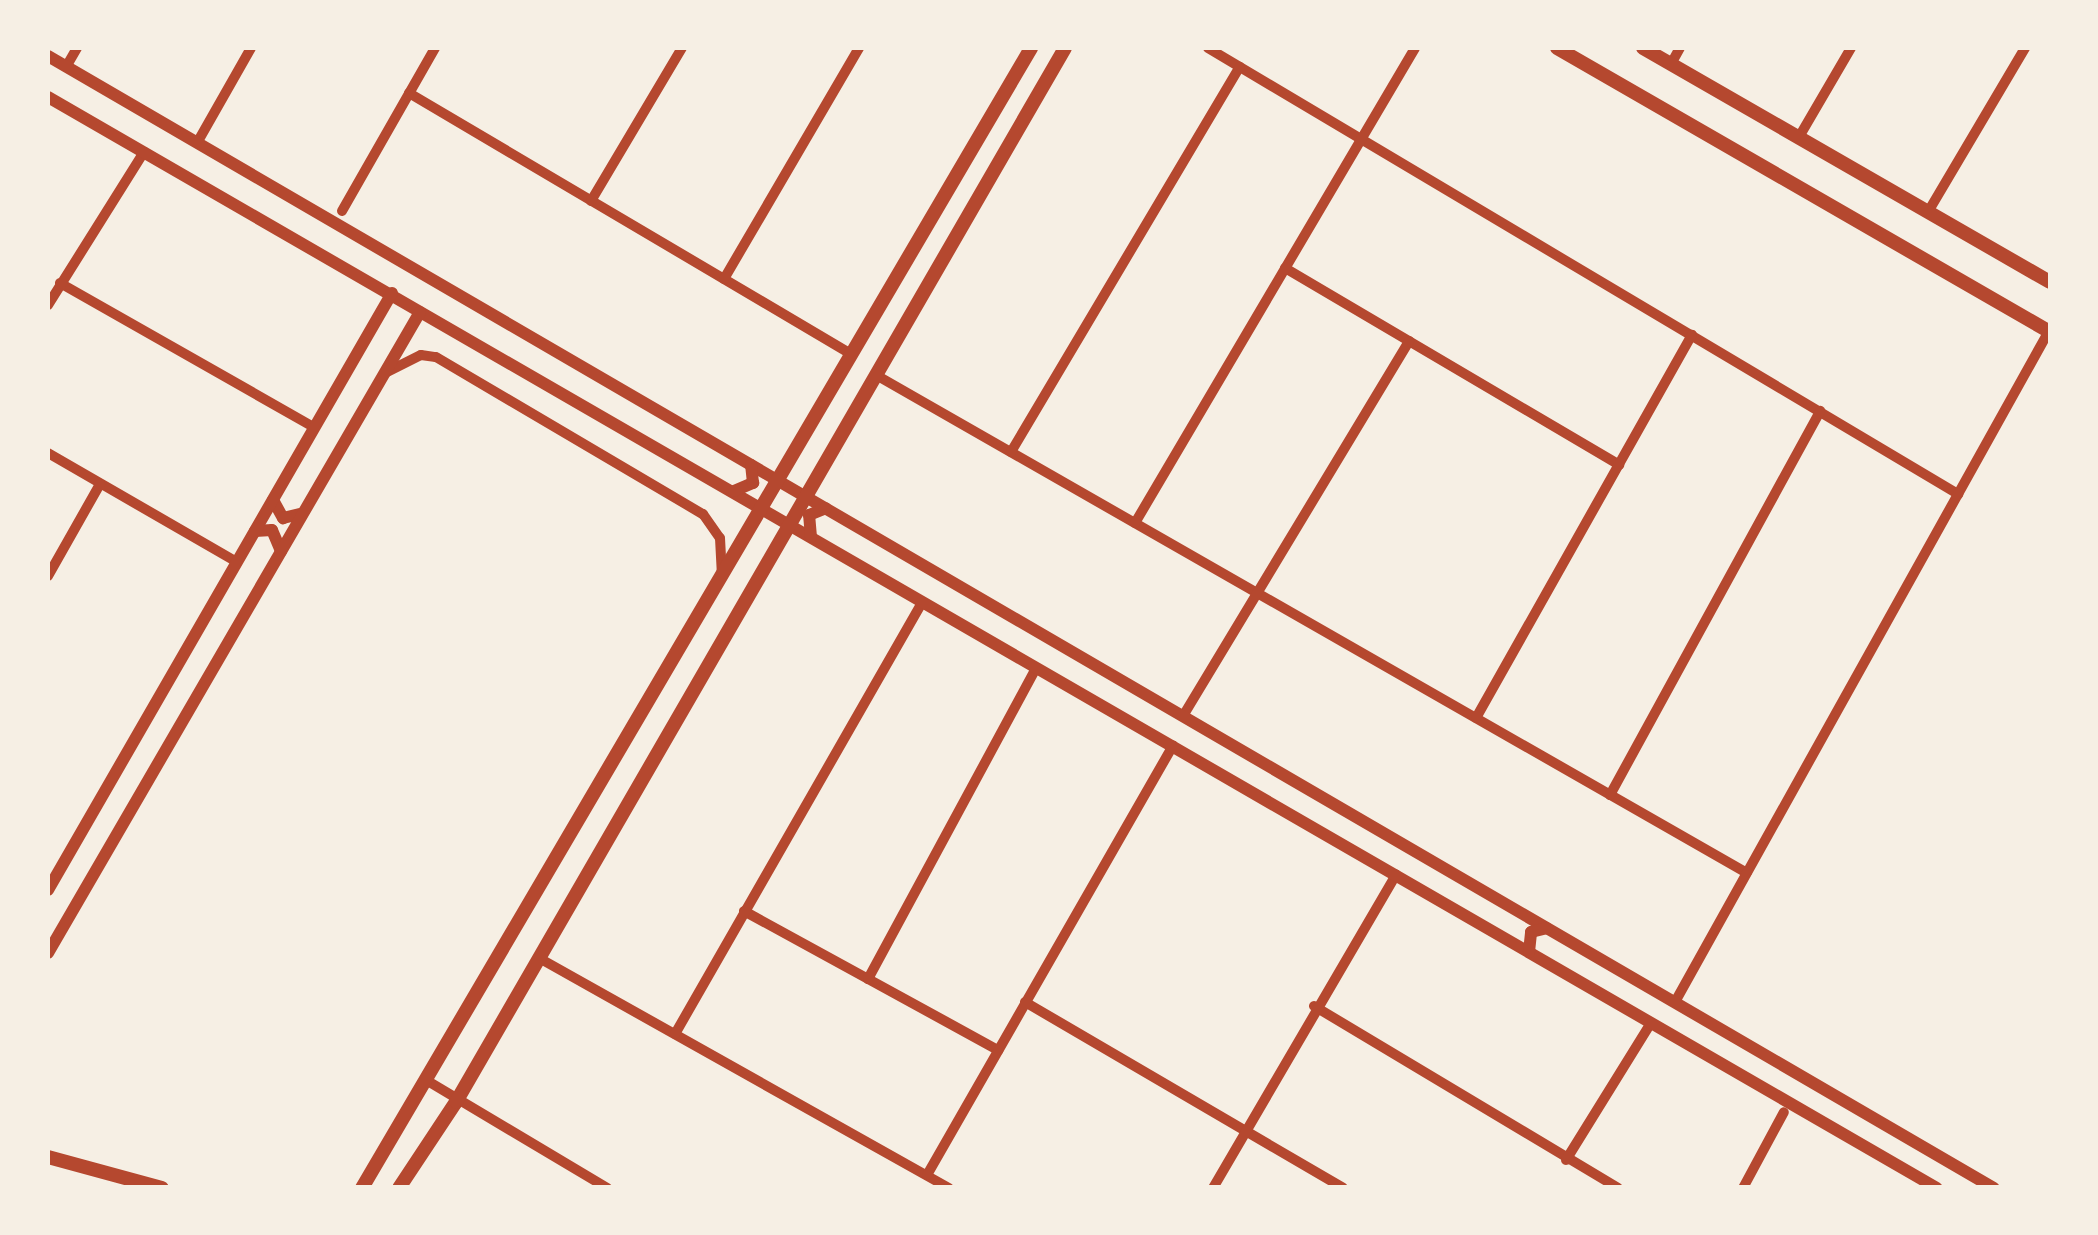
<!DOCTYPE html>
<html>
<head>
<meta charset="utf-8">
<style>
	body { margin:0 }
	#map { position:relative; width:2098px; height:1235px; overflow:hidden; background:#f6efe4; font-family:"Noto Serif",serif }
	div>[style] { position:absolute }
	[style*='--x'] { left:calc(var(--x)*1px); top:calc(var(--y)*1px); width:calc(var(--w)*1px); rotate:calc(var(--a)*1deg) }
	.minor>* { height:10px; margin:-5px; padding:0 5px; transform-origin:5px; border-radius:5px; background:#b5482f }
	.tertiary>* { height:12px; margin:-6px; padding:0 6px; transform-origin:6px; border-radius:6px; background:#b5482f }
	.secondary>* { height:14px; margin:-7px; padding:0 7px; transform-origin:7px; border-radius:7px; background:#b5482f }
	span { translate:-50% -50%; white-space:nowrap; text-align:center; line-height:1.15; -webkit-text-stroke:10px #f6efe4; paint-order:stroke }
	.frame { position:absolute; inset:0; border:50px solid #f6efe4; pointer-events:none }
</style>
</head>
<body>
<div id="map">
	<div class="minor">
		<i style="--x:1208;--y:48;--w:873;--a:30.74"></i>
		<i style="--x:1671;--y:64;--w:18;--a:-61"></i>
		<i style="--x:66;--y:67;--w:22;--a:-60"></i>
		<i style="--x:409;--y:93;--w:513;--a:30.56"></i>
		<i style="--x:1799;--y:137;--w:103;--a:-59.7"></i>
		<i style="--x:197;--y:143;--w:109;--a:-60.4"></i>
		<i style="--x:591;--y:201;--w:178;--a:-59.3"></i>
		<i style="--x:342;--y:211;--w:188;--a:-60.3"></i>
		<i style="--x:1928;--y:212;--w:191;--a:-59.4"></i>
		<i style="--x:1285;--y:268;--w:388;--a:30.5"></i>
		<i style="--x:724;--y:279;--w:268;--a:-59.7"></i>
		<i style="--x:60;--y:283;--w:292;--a:29.6"></i>
		<i style="--x:48;--y:305;--w:181;--a:-57.9"></i>
		<i style="--x:385;--y:373;--w:40;--a:-26.6"></i>
		<i style="--x:421;--y:355;--w:15;--a:8"></i>
		<i style="--x:436;--y:357;--w:310;--a:30.5"></i>
		<i style="--x:703;--y:514;--w:29;--a:55"></i>
		<i style="--x:720;--y:538;--w:37;--a:87"></i>
		<i style="--x:876;--y:375;--w:1003;--a:29.76"></i>
		<i style="--x:1011;--y:452;--w:448;--a:-59.3"></i>
		<i style="--x:48;--y:453;--w:218;--a:30"></i>
		<i style="--x:1135;--y:523;--w:551;--a:-59.48"></i>
		<i style="--x:48;--y:576;--w:106;--a:-60.5"></i>
		<i style="--x:1183;--y:716;--w:438;--a:-58.9"></i>
		<i style="--x:1476;--y:718;--w:440;--a:-60.6"></i>
		<i style="--x:1610;--y:795;--w:438;--a:-61.3"></i>
		<i style="--x:744;--y:911;--w:290;--a:28.7"></i>
		<i style="--x:539;--y:958;--w:470;--a:29.3"></i>
		<i style="--x:868;--y:979;--w:353;--a:-61.6"></i>
		<i style="--x:1025;--y:1002;--w:368;--a:30.3"></i>
		<i style="--x:1675;--y:1002;--w:768;--a:-60.87"></i>
		<i style="--x:1314;--y:1006;--w:354;--a:30.9"></i>
		<i style="--x:675;--y:1034;--w:498;--a:-60.2"></i>
		<i style="--x:426;--y:1080;--w:211;--a:30.8"></i>
		<i style="--x:1566;--y:1160;--w:161;--a:-58.2"></i>
		<i style="--x:927;--y:1175;--w:495;--a:-60.2"></i>
		<i style="--x:1213;--y:1188;--w:363;--a:-59.7"></i>
		<i style="--x:1743;--y:1188;--w:86;--a:-61.7"></i>
	</div>
	<div class="tertiary">
		<i style="--x:48;--y:56;--w:2251;--a:30.19"></i>
		<i style="--x:48;--y:97;--w:2181;--a:30.01"></i>
		<i style="--x:734;--y:491;--w:21;--a:-23"></i>
		<i style="--x:753;--y:483;--w:18;--a:-96"></i>
		<i style="--x:273;--y:500;--w:21;--a:61"></i>
		<i style="--x:283;--y:518;--w:18;--a:-13"></i>
		<i style="--x:255;--y:531;--w:17;--a:-3"></i>
		<i style="--x:272;--y:530;--w:23;--a:67"></i>
		<i style="--x:811;--y:537;--w:22;--a:-95"></i>
		<i style="--x:809;--y:515;--w:18;--a:-22"></i>
		<i style="--x:48;--y:890;--w:689;--a:-60.05"></i>
		<i style="--x:1529;--y:952;--w:20;--a:-84"></i>
		<i style="--x:1531;--y:932;--w:16;--a:-14"></i>
		<i style="--x:48;--y:953;--w:741;--a:-59.87"></i>
	</div>
	<div class="secondary">
		<i style="--x:1557;--y:48;--w:569;--a:29.94"></i>
		<i style="--x:1643;--y:48;--w:469;--a:29.9"></i>
		<i style="--x:48;--y:1157;--w:118;--a:15.2"></i>
		<i style="--x:362;--y:1188;--w:1322;--a:-59.59"></i>
		<i style="--x:399;--y:1188;--w:103;--a:-56.5"></i>
		<i style="--x:456;--y:1102;--w:1217;--a:-59.98"></i>
	</div>
	<div class="frame"></div>
</div>
</body>
</html>
